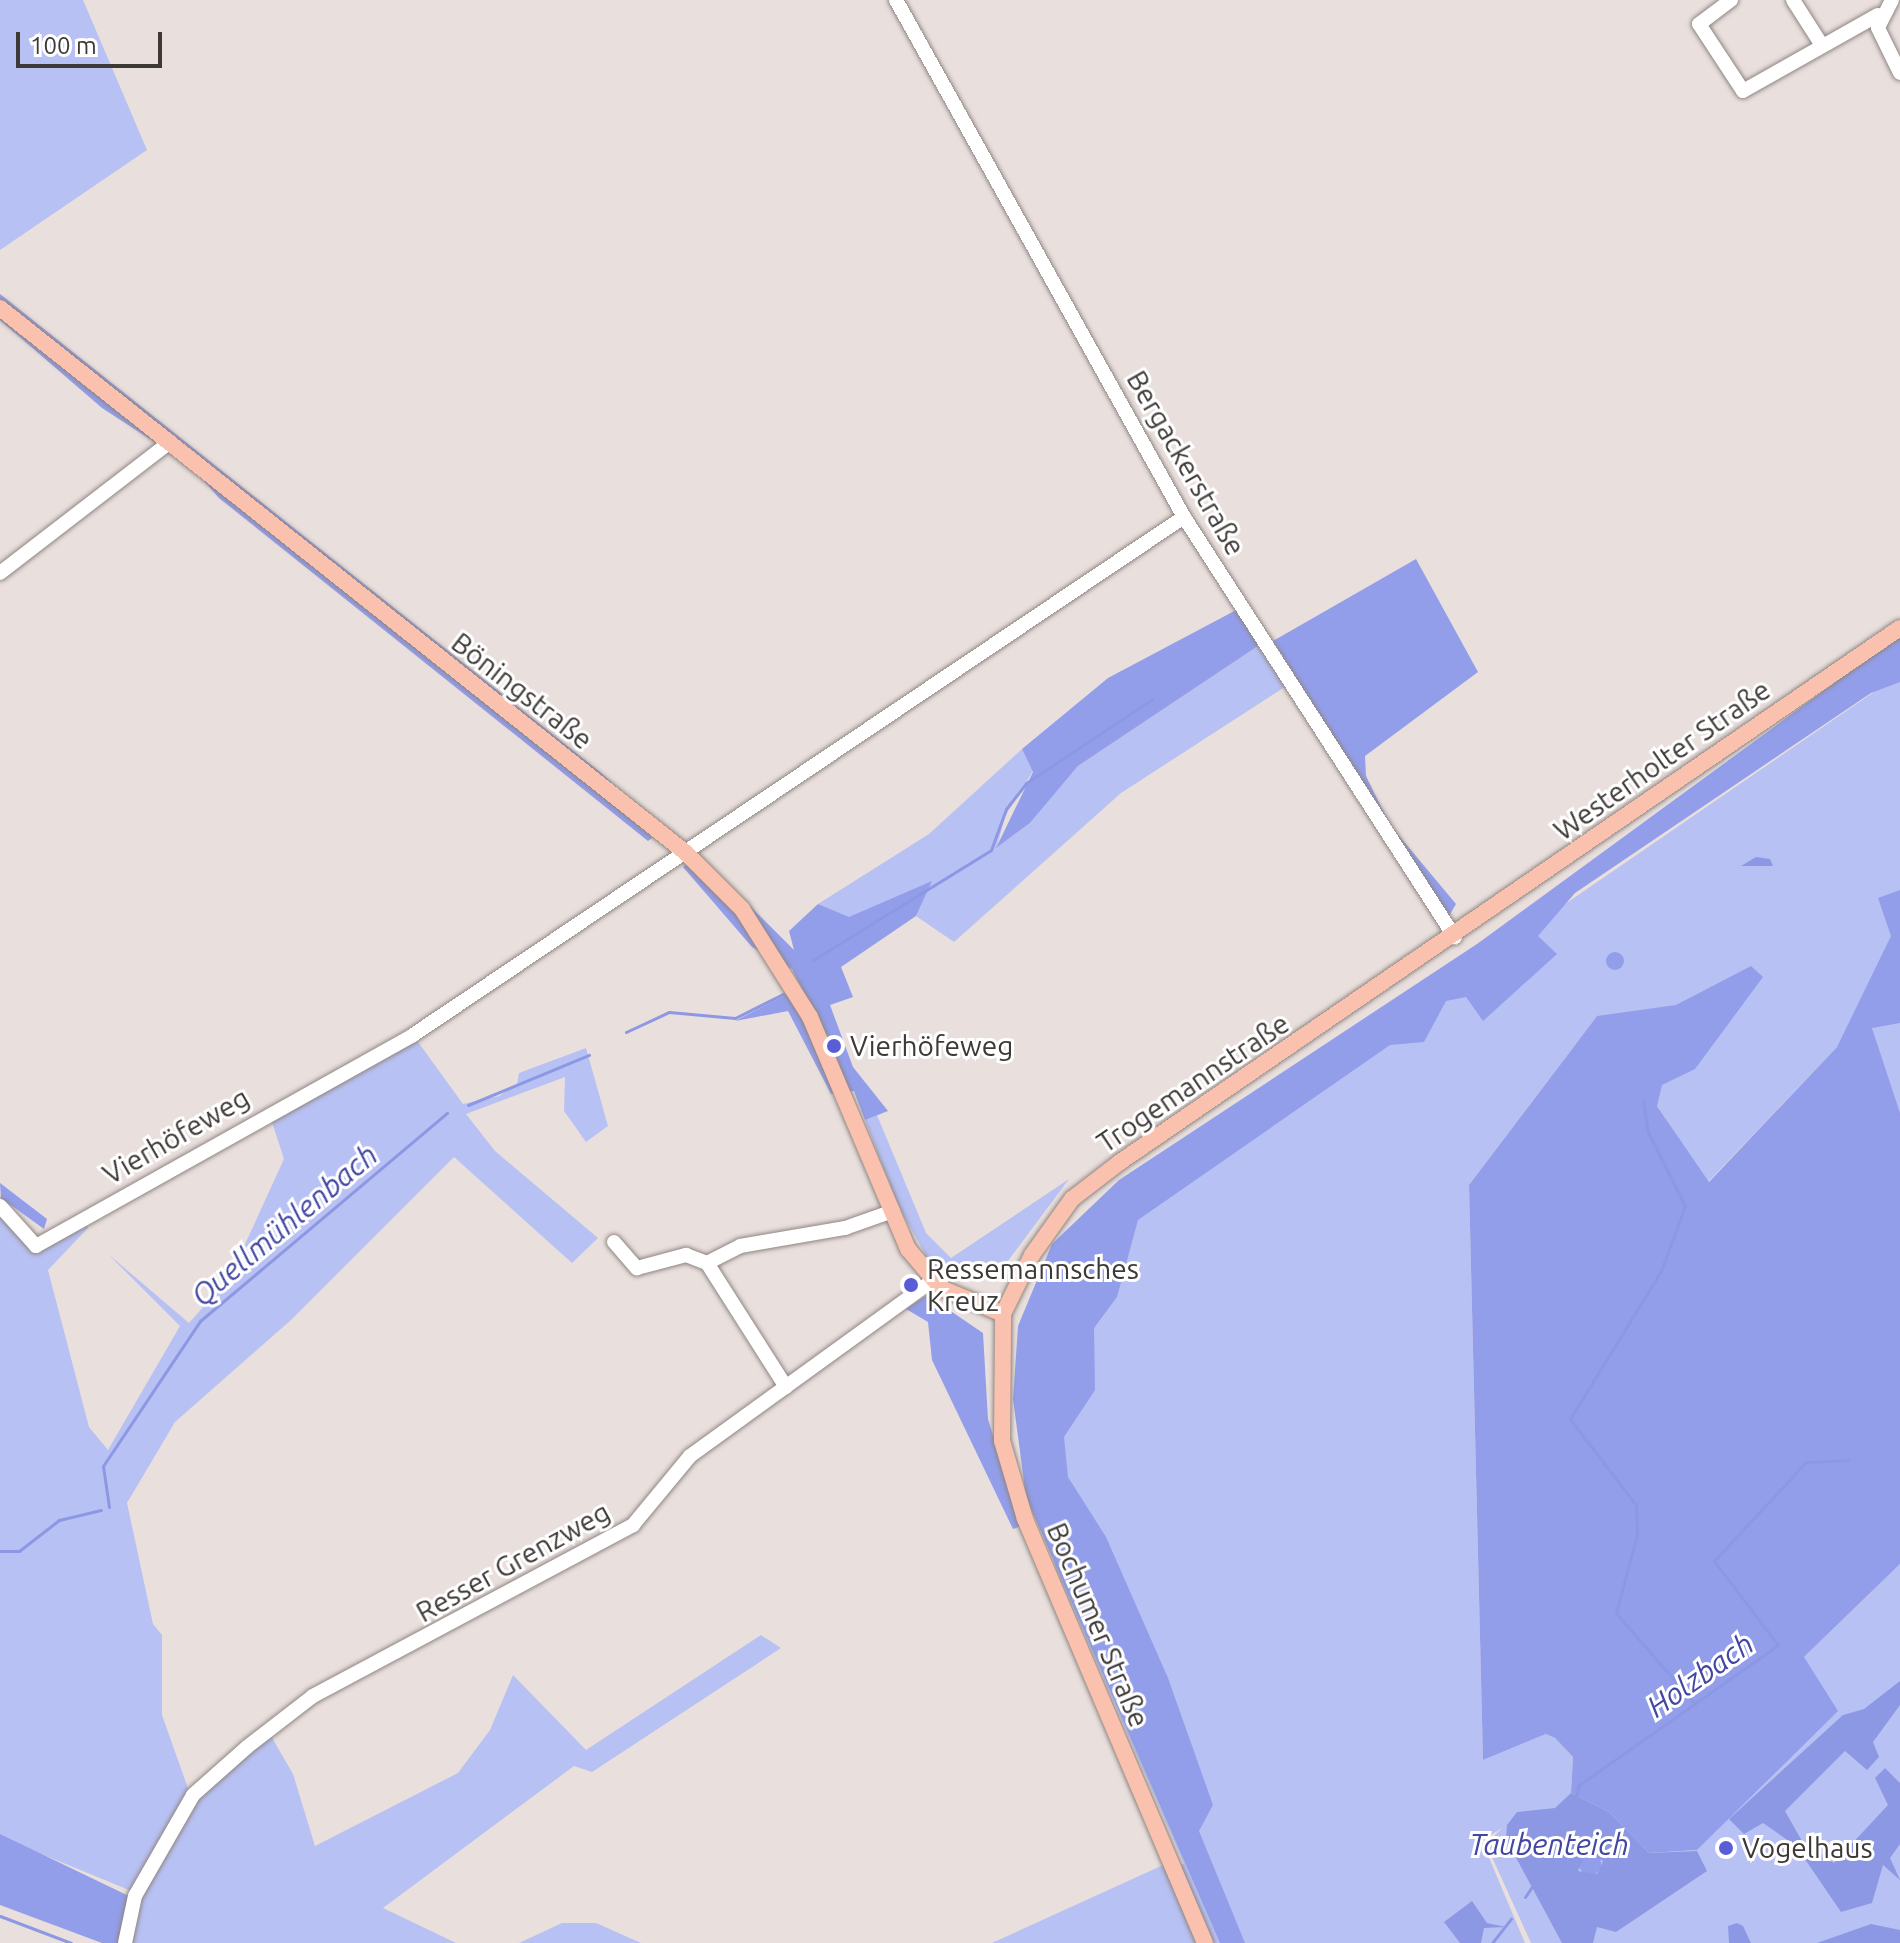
<!DOCTYPE html>
<html>
<head>
<meta charset="utf-8">
<style>
	body { margin:0 }
	#map { position:relative; width:1900px; height:1943px; overflow:hidden; background:#e9dfdc; font-family:Ubuntu,sans-serif }
	div>[style] { position:absolute }
	[style*='--x'] { left:calc(var(--x)*1px); top:calc(var(--y)*1px); width:calc(var(--w)*1px); rotate:calc(var(--a)*1deg) }
	.green>* { inset:0; background:#b8c1f3 }
	.forest>* { inset:0; background:#939eeb }
	.round { border-radius:50% }
	.water>* { inset:0; background:#8d98e4 }
	.stream>* { height:3px; margin:-1.5px; padding:0 1.5px; transform-origin:1.5px; border-radius:1.5px; background:#8d98e4 }
	.roads { filter:drop-shadow(0 0 2px #8e8683) drop-shadow(0 0 2px #8e8683) }
	.minor>* { height:14px; margin:-7px; padding:0 7px; transform-origin:7px; border-radius:7px; background:#fff }
	.major>* { height:16px; margin:-8px; padding:0 8px; transform-origin:8px; border-radius:8px; background:#fac2ae }
	.dots>* { width:22px; height:22px; translate:-50% -50%; box-sizing:border-box; border:4px solid #fff; border-radius:50% }
	span { translate:-50% -50%; white-space:nowrap; text-align:center; line-height:1.15; -webkit-text-stroke:6px #fff; paint-order:stroke }
	.street-label { font-size:28px; color:#3c3937 }
	.poi-label { font-size:28px; color:#3c3937 }
	.left { translate:0 -50%; text-align:left }
	.water-label { font-size:30px; color:#4347a1; font-style:italic }
	.scale { position:absolute; left:16px; top:32px; width:146px; height:36px; box-sizing:border-box; border:4px solid #3c3937; border-top:0; padding-left:10px; font-size:24px; line-height:28px; white-space:nowrap; color:#3c3937; -webkit-text-stroke:6px #fff; paint-order:stroke }
</style>
</head>
<body>
<div id="map">
	<div class="green">
		<i style="clip-path:polygon(0 0,83px 0,147px 150px,0 250px)"></i>
		<i style="clip-path:polygon(1261px 644px,1291px 683px,1121px 793px,954px 942px,916px 916px,931px 882px,849px 918px,818px 904px,929px 834px,1022px 749px,1033px 771px,1005px 816px,997px 847px,1030px 823px,1078px 766px)"></i>
		<i style="clip-path:polygon(1900px 674px,1900px 1118px,1872px 1028px,1837px 1047px,1708px 1182px,1597px 1016px,1469px 1185px,1483px 1760px,1546px 1734px,1555px 1738px,1573px 1757px,1571px 1793px,1609px 1812px,1649px 1853px,1697px 1850px,1756px 1786px,1804px 1657px,1900px 1564px,1900px 1943px,1531px 1943px,1486px 1844px,1502px 1828px,1482px 1841px,1525px 1943px,992px 1943px,1161px 1866px,1184px 1864px,1056px 1569px,1013px 1399px,1140px 1196px)"></i>
		<i style="clip-path:polygon(413px 1035px,463px 1104px,499px 1096px,517px 1084px,519px 1073px,586px 1048px,608px 1126px,586px 1142px,564px 1111px,565px 1077px,466px 1114px,495px 1151px,598px 1238px,572px 1263px,454px 1157px,291px 1320px,175px 1422px,127px 1503px,153px 1624px,162px 1635px,162px 1715px,190px 1794px,264px 1724px,293px 1774px,315px 1846px,458px 1773px,490px 1730px,513px 1675px,586px 1750px,761px 1635px,781px 1648px,592px 1772px,574px 1766px,383px 1908px,456px 1943px,125px 1943px,136px 1898px,129px 1890px,0 1837px,0 1212px,32px 1253px,85px 1217px,88px 1228px,48px 1270px,89px 1427px,108px 1450px,180px 1326px,108px 1254px,189px 1323px,230px 1277px,284px 1159px,269px 1113px)"></i>
		<i style="clip-path:polygon(877px 1115px,926px 1233px,951px 1258px,1069px 1179px,996px 1277px,965px 1278px,930px 1263px,898px 1205px,865px 1120px)"></i>
		<i style="clip-path:polygon(562px 1923px,596px 1923px,641px 1943px,519px 1943px)"></i>
	</div>
	<div class="forest">
		<i style="clip-path:polygon(0 294px,600px 772px,663px 830px,648px 841px,219px 498px,190px 465px,102px 408px,0 320px)"></i>
		<i style="clip-path:polygon(1416px 559px,1478px 672px,1365px 756px,1366px 776px,1390px 825px,1456px 904px,1446px 921px,1273px 641px)"></i>
		<i style="clip-path:polygon(1240px 608px,1261px 644px,1078px 766px,1030px 823px,996px 848px,1033px 772px,1022px 749px,1108px 678px)"></i>
		<i style="clip-path:polygon(1900px 635px,1900px 682px,1871px 693px,1575px 893px,1538px 936px,1557px 954px,1483px 1021px,1466px 997px,1446px 1001px,1424px 1042px,1390px 1045px,1138px 1220px,1117px 1297px,1094px 1328px,1095px 1390px,1064px 1437px,1068px 1477px,1106px 1537px,1168px 1678px,1213px 1805px,1199px 1831px,1245px 1943px,1220px 1943px,1026px 1497px,1013px 1399px,1018px 1326px,1052px 1244px,1119px 1180px,1477px 944px)"></i>
		<i style="clip-path:polygon(699px 855px,794px 950px,789px 931px,818px 904px,849px 917px,932px 881px,916px 916px,841px 967px,853px 997px,830px 1005px,853px 1067px,888px 1111px,865px 1120px,854px 1091px,831px 1094px,788px 1011px,735px 1021px,801px 987px,792px 969px,752px 947px,683px 867px)"></i>
		<i style="clip-path:polygon(1900px 890px,1900px 1023px,1872px 1028px,1900px 1113px,1900px 1564px,1804px 1657px,1838px 1711px,1697px 1850px,1649px 1853px,1609px 1812px,1571px 1793px,1573px 1757px,1555px 1738px,1546px 1734px,1483px 1760px,1469px 1185px,1597px 1016px,1676px 1005px,1751px 966px,1763px 977px,1695px 1069px,1662px 1085px,1657px 1106px,1709px 1182px,1837px 1047px,1891px 936px,1878px 898px)"></i>
		<i class="round" style="left:1606px;top:952px;width:18px;height:18px"></i>
		<i style="clip-path:polygon(0 1183px,47px 1219px,44px 1229px,1px 1198px)"></i>
		<i style="clip-path:polygon(927px 1295px,983px 1333px,988px 1419px,1021px 1526px,1013px 1529px,932px 1360px,928px 1322px,906px 1309px)"></i>
		<i style="clip-path:polygon(0 1834px,133px 1898px,124px 1943px,102px 1943px,0 1905px)"></i>
		<i class="round" style="left:1579px;top:1853px;width:22px;height:22px"></i>
	</div>
	<div class="water">
		<i style="clip-path:polygon(1756px 857px,1770px 859px,1773px 866px,1741px 866px)"></i>
		<i style="clip-path:polygon(1900px 1681px,1900px 1705px,1873px 1742px,1879px 1757px,1867px 1770px,1845px 1751px,1785px 1811px,1802px 1841px,1834px 1863px,1888px 1805px,1875px 1778px,1885px 1768px,1900px 1783px,1900px 1844px,1890px 1858px,1900px 1880px,1883px 1865px,1872px 1903px,1841px 1912px,1796px 1846px,1763px 1823px,1744px 1834px,1729px 1819px,1843px 1715px,1864px 1709px)"></i>
		<i style="clip-path:polygon(evenodd,1571px 1793px,1609px 1812px,1649px 1853px,1697px 1851px,1707px 1871px,1616px 1932px,1597px 1927px,1593px 1943px,1562px 1943px,1506px 1839px,1507px 1825px,1517px 1812px,1555px 1808px,1571px 1793px,1587px 1852px,1603px 1861px,1597px 1874px,1578px 1871px,1587px 1852px)"></i>
		<i style="clip-path:polygon(1472px 1901px,1487px 1923px,1506px 1927px,1484px 1928px,1481px 1943px,1460px 1943px,1444px 1922px)"></i>
		<i style="clip-path:polygon(1737px 1923px,1743px 1926px,1751px 1943px,1729px 1943px,1728px 1926px)"></i>
		<i style="clip-path:polygon(1871px 1924px,1900px 1930px,1900px 1943px,1817px 1943px)"></i>
	</div>
	<div class="stream">
		<i style="--x:813;--y:960;--w:209;--a:-31.7"></i>
		<i style="--x:991;--y:850;--w:44;--a:-69.9"></i>
		<i style="--x:1006;--y:809;--w:33;--a:-52"></i>
		<i style="--x:1026;--y:783;--w:152;--a:-33.5"></i>
		<i style="--x:626;--y:1032;--w:47;--a:-24.9"></i>
		<i style="--x:669;--y:1012;--w:66;--a:5.2"></i>
		<i style="--x:735;--y:1018;--w:54;--a:-26.6"></i>
		<i style="--x:1643;--y:1101;--w:31;--a:81"></i>
		<i style="--x:1648;--y:1132;--w:83;--a:63.4"></i>
		<i style="--x:1685;--y:1206;--w:69;--a:110.3"></i>
		<i style="--x:1661;--y:1271;--w:174;--a:121.6"></i>
		<i style="--x:1570;--y:1419;--w:108;--a:52.5"></i>
		<i style="--x:1636;--y:1505;--w:30;--a:88"></i>
		<i style="--x:1637;--y:1535;--w:81;--a:105.1"></i>
		<i style="--x:1616;--y:1613;--w:121;--a:49"></i>
		<i style="--x:468;--y:1105;--w:131;--a:-22.5"></i>
		<i style="--x:109;--y:1507;--w:41;--a:-98.3"></i>
		<i style="--x:103;--y:1466;--w:174;--a:-56.2"></i>
		<i style="--x:200;--y:1321;--w:323;--a:-40.1"></i>
		<i style="--x:0;--y:1551;--w:19;--a:0"></i>
		<i style="--x:19;--y:1551;--w:51;--a:-37.8"></i>
		<i style="--x:59;--y:1520;--w:43;--a:-13.4"></i>
		<i style="--x:1576;--y:1796;--w:11;--a:-75"></i>
		<i style="--x:1579;--y:1785;--w:243;--a:-35.1"></i>
		<i style="--x:1778;--y:1645;--w:106;--a:-127.3"></i>
		<i style="--x:1714;--y:1561;--w:135;--a:-47.1"></i>
		<i style="--x:1806;--y:1462;--w:43;--a:-2.7"></i>
		<i style="--x:1525;--y:1897;--w:14;--a:-56"></i>
		<i style="--x:0;--y:1916;--w:76;--a:20.8"></i>
		<i style="--x:1492;--y:1943;--w:31;--a:-52"></i>
	</div>
	<div class="roads">
		<div class="minor">
			<i style="--x:896;--y:0;--w:592;--a:60.88"></i>
			<i style="--x:1184;--y:517;--w:500;--a:57.2"></i>
			<i style="--x:1731;--y:0;--w:40;--a:143"></i>
			<i style="--x:1699;--y:24;--w:80;--a:56.7"></i>
			<i style="--x:1743;--y:91;--w:155;--a:-29.4"></i>
			<i style="--x:1793;--y:0;--w:52;--a:57.5"></i>
			<i style="--x:1892;--y:0;--w:31;--a:117"></i>
			<i style="--x:1878;--y:28;--w:50;--a:63.9"></i>
			<i style="--x:0;--y:573;--w:215;--a:-37.6"></i>
			<i style="--x:0;--y:1206;--w:54;--a:48"></i>
			<i style="--x:36;--y:1246;--w:432;--a:-29.2"></i>
			<i style="--x:413;--y:1035;--w:929;--a:-33.9"></i>
			<i style="--x:614;--y:1242;--w:35;--a:49"></i>
			<i style="--x:637;--y:1268;--w:51;--a:-14.9"></i>
			<i style="--x:686;--y:1255;--w:22;--a:21"></i>
			<i style="--x:707;--y:1263;--w:37;--a:-27"></i>
			<i style="--x:740;--y:1246;--w:107;--a:-9.7"></i>
			<i style="--x:845;--y:1228;--w:51;--a:-19.5"></i>
			<i style="--x:707;--y:1263;--w:147;--a:57.5"></i>
			<i style="--x:125;--y:1943;--w:48;--a:-78"></i>
			<i style="--x:135;--y:1896;--w:116;--a:-60.1"></i>
			<i style="--x:193;--y:1795;--w:72;--a:-41.6"></i>
			<i style="--x:247;--y:1747;--w:83;--a:-37.7"></i>
			<i style="--x:313;--y:1696;--w:363;--a:-28.1"></i>
			<i style="--x:633;--y:1525;--w:89;--a:-50.4"></i>
			<i style="--x:690;--y:1456;--w:299;--a:-35.9"></i>
		</div>
		<div class="major">
			<i style="--x:0;--y:308;--w:875;--a:38.46"></i>
			<i style="--x:685;--y:852;--w:81;--a:45"></i>
			<i style="--x:742;--y:909;--w:128;--a:57.8"></i>
			<i style="--x:810;--y:1017;--w:252;--a:67.1"></i>
			<i style="--x:908;--y:1249;--w:51;--a:49.8"></i>
			<i style="--x:941;--y:1288;--w:67;--a:22.8"></i>
			<i style="--x:1205;--y:1943;--w:461;--a:-113"></i>
			<i style="--x:1025;--y:1519;--w:81;--a:-106.4"></i>
			<i style="--x:1002;--y:1441;--w:127;--a:-89.5"></i>
			<i style="--x:1003;--y:1314;--w:66;--a:-63.8"></i>
			<i style="--x:1032;--y:1255;--w:69;--a:-54.5"></i>
			<i style="--x:1072;--y:1199;--w:61;--a:-37.6"></i>
			<i style="--x:1120;--y:1162;--w:945;--a:-34.4"></i>
		</div>
	</div>
	<div class="dots">
		<i style="left:834px;top:1046px;background:#5a5ed6"></i>
		<i style="left:911px;top:1285px;background:#5a5ed6"></i>
		<i style="left:1726px;top:1848px;background:#5a5ed6"></i>
	</div>
	<div class="street-label">
		<span style="left:1186px;top:463px;rotate:60deg">Bergackerstraße</span>
		<span style="left:522px;top:691px;rotate:38deg">Böningstraße</span>
		<span style="left:1662px;top:760px;rotate:-35deg">Westerholter Straße</span>
		<span style="left:1193px;top:1083px;rotate:-34deg">Trogemannstraße</span>
		<span style="left:176px;top:1136px;rotate:-30deg">Vierhöfeweg</span>
		<span style="left:513px;top:1562px;rotate:-29deg">Resser Grenzweg</span>
		<span style="left:1098px;top:1625px;rotate:67deg">Bochumer Straße</span>
	</div>
	<div class="poi-label">
		<span class="left" style="left:850px;top:1046px">Vierhöfeweg</span>
		<span class="left" style="left:927px;top:1285px">Ressemannsches<br>Kreuz</span>
		<span class="left" style="left:1742px;top:1848px">Vogelhaus</span>
	</div>
	<div class="water-label">
		<span style="left:284px;top:1225px;rotate:-40deg">Quellmühlenbach</span>
		<span style="left:1700px;top:1675px;rotate:-35deg">Holzbach</span>
		<span style="left:1549px;top:1844px">Taubenteich</span>
	</div>
	<div class="scale">100 m</div>
</div>
</body>
</html>
